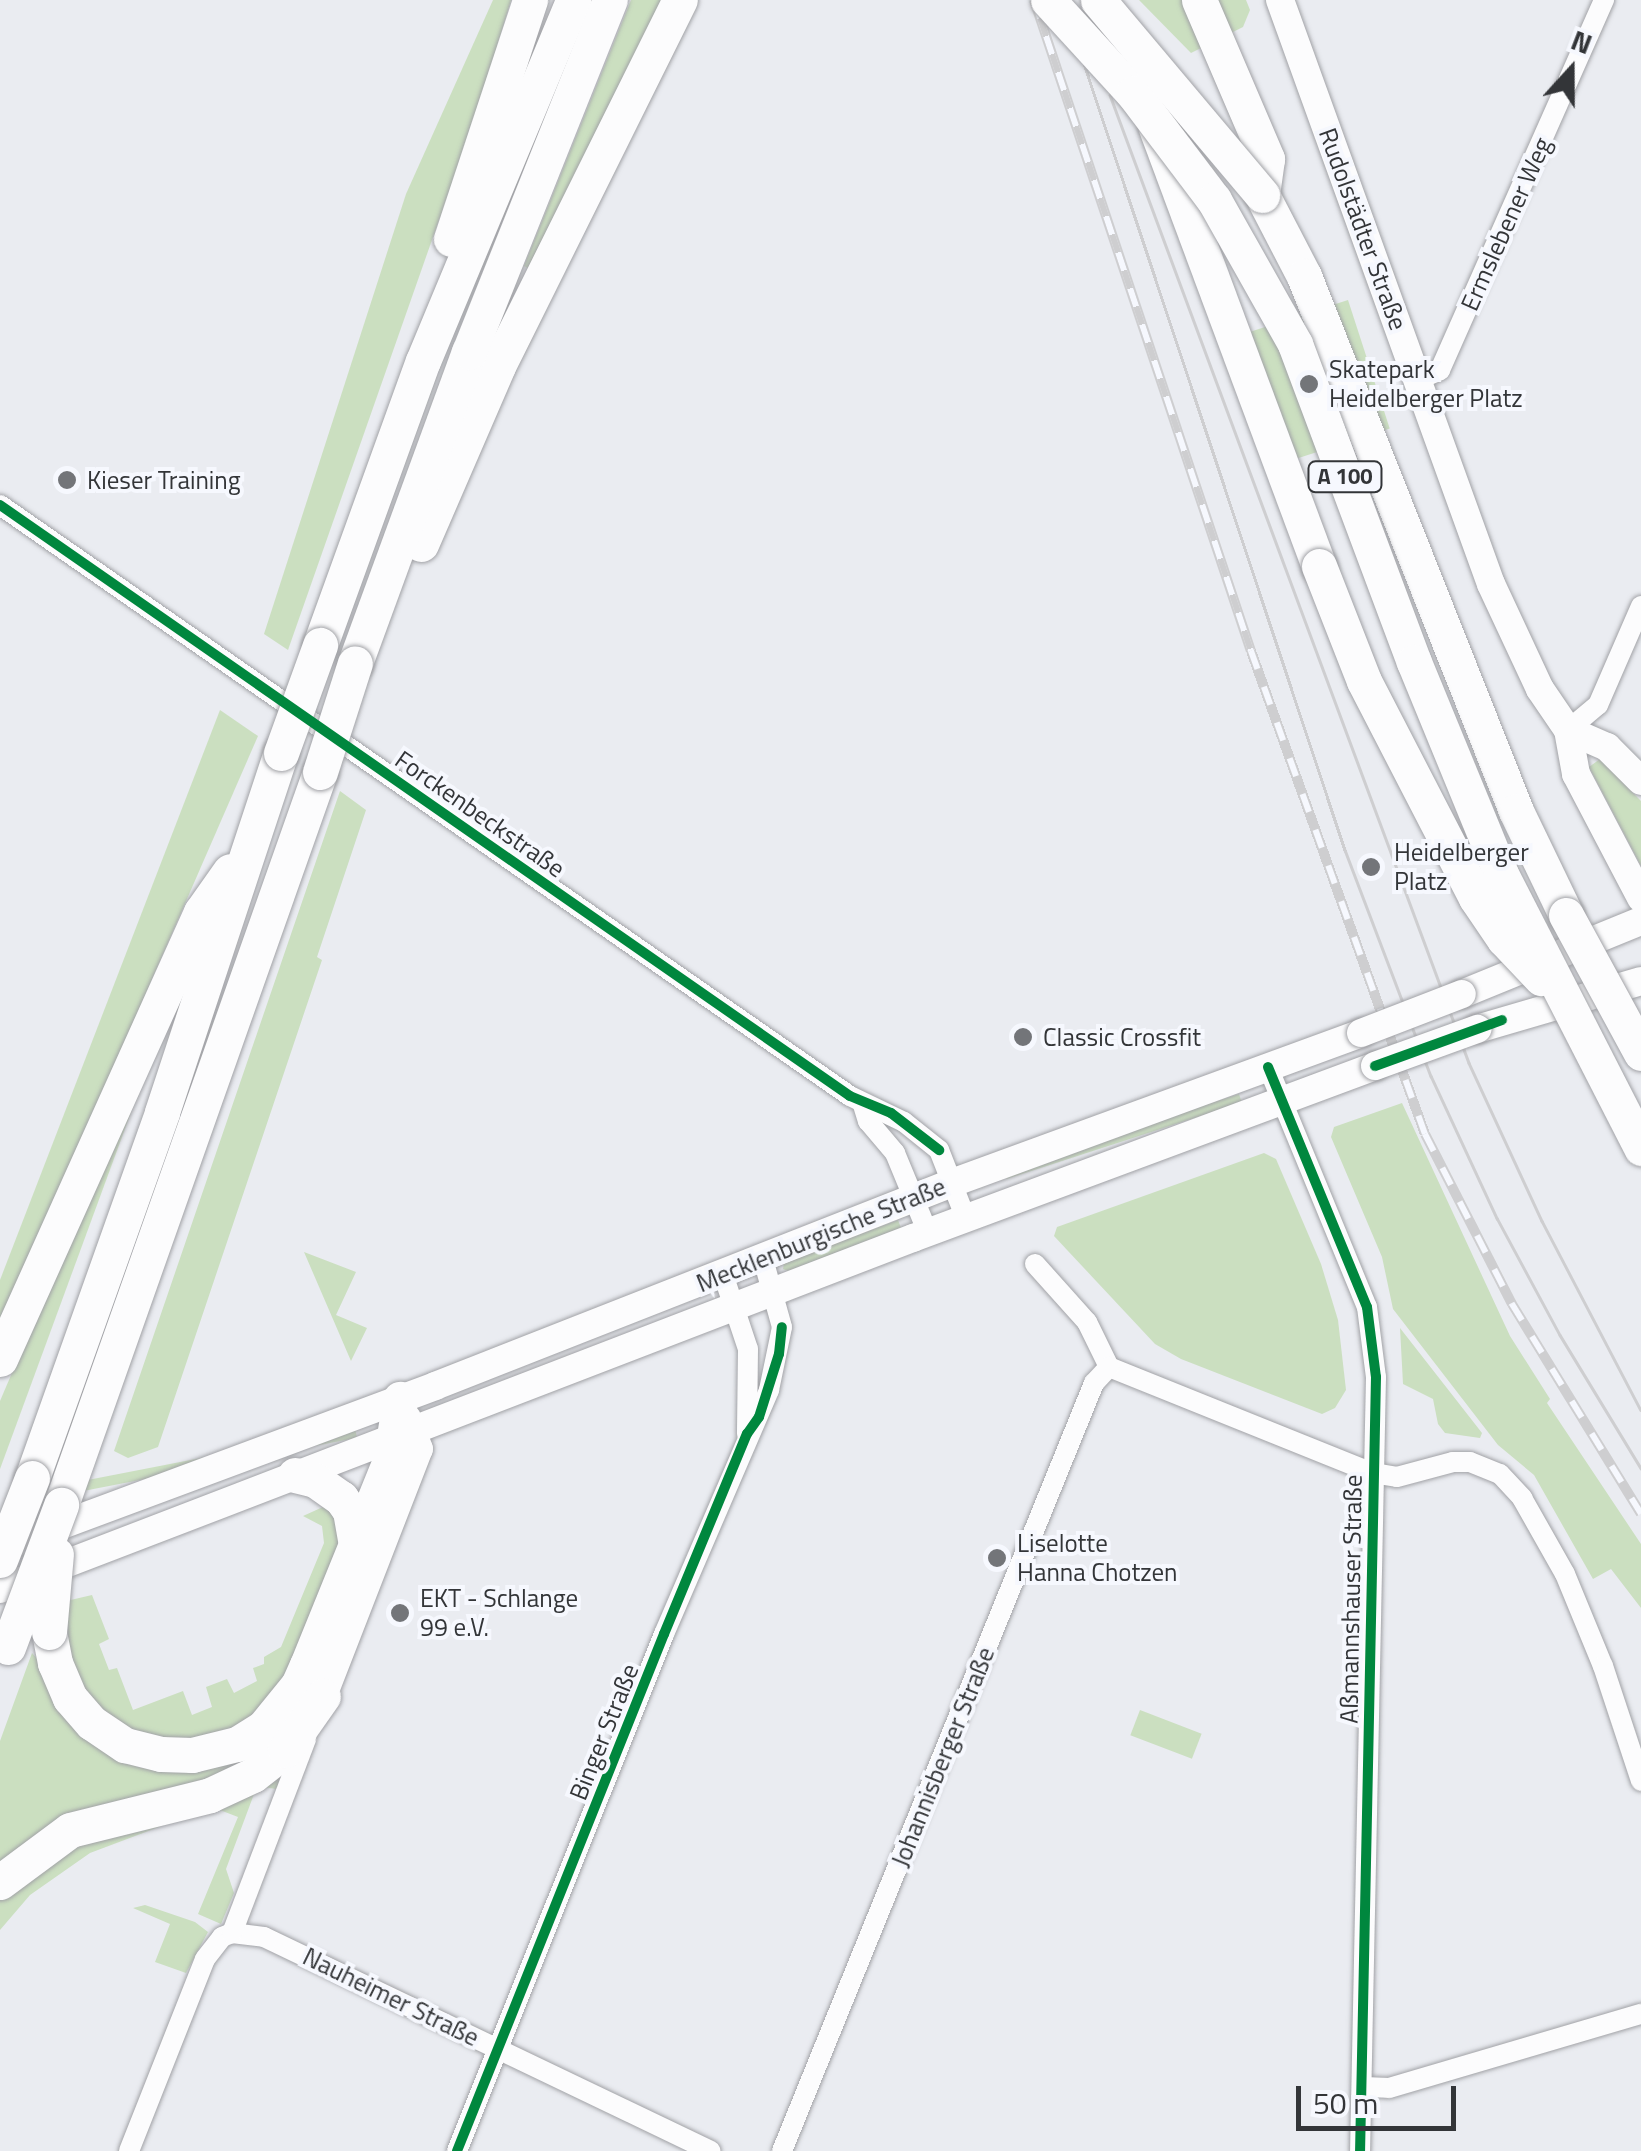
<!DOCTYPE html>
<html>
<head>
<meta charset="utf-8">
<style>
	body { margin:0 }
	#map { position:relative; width:1641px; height:2151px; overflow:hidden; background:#eaecf1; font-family:"Titillium Web",sans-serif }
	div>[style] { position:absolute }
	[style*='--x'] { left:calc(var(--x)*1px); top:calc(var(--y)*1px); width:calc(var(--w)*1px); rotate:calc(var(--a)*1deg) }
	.green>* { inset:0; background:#cbdfc0; transform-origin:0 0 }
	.roads { filter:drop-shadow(0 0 2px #a1a2a6) drop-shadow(0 0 2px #a1a2a6) }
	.street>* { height:20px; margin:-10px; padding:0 10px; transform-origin:10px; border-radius:10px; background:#fcfcfd }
	.secondary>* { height:28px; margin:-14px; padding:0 14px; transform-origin:14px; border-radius:14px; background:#fcfcfd }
	.highway>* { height:35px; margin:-17.5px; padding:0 17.5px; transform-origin:17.5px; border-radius:17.5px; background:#fcfcfd }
	.tram>* { height:2.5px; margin:-1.25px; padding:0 1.25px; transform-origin:1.25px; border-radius:1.25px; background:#ceced0 }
	.rail>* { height:10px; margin-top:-5px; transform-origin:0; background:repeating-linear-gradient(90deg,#f6f8fe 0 19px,#ceced0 0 38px); box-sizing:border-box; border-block:2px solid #ceced0 }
	.bridges { filter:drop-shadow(0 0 2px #a1a2a6) drop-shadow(0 0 2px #a1a2a6) }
	.secondary-bridge>* { height:28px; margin:-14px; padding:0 14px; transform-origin:14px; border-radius:14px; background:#fcfcfd }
	.highway-bridge>* { height:35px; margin:-17.5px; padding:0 17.5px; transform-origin:17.5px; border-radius:17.5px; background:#fcfcfd }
	.cycleway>* { height:10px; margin:-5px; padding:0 5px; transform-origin:5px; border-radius:5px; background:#00873e }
	.dots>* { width:28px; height:28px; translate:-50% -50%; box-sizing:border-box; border:5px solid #f6f8fe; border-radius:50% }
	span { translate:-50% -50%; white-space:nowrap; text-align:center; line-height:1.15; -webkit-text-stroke:8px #f6f8fe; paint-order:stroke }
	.shield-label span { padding:2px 8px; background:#f6f8fe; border:2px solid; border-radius:8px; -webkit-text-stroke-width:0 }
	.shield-label { font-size:22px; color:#333538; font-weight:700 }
	.street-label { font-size:25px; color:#333538 }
	.poi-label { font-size:25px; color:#333538 }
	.left { translate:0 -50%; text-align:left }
	.north { position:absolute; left:1521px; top:20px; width:100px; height:100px; -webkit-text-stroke:8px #f6f8fe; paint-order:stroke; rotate:21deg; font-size:28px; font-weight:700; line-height:40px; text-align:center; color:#333538 }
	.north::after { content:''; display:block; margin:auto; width:35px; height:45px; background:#333538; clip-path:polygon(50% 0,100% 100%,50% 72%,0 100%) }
	.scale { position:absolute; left:1296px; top:2086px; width:160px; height:45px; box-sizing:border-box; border:5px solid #333538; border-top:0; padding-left:12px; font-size:30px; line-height:35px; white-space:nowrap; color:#333538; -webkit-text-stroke:8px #f6f8fe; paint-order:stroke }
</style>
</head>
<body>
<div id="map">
	<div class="green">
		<i style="clip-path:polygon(493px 0,511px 0,479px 106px,288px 650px,264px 634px,406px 194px)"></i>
		<i style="clip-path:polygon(631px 0,662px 0,528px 268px,524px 266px)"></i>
		<i style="clip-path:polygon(1139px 0,1246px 0,1250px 10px,1243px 27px,1191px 53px)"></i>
		<i style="left:1348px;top:300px;width:135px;height:127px;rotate:72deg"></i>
		<i style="clip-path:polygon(220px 710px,258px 736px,0 1328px,0 1280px)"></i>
		<i style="clip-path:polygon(1600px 759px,1641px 801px,1641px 866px,1589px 767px)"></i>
		<i style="clip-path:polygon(340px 791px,366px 810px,317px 957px,322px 960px,158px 1447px,128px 1458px,114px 1451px)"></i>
		<i style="clip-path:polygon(158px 1031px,133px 1107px,0 1469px,0 1401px)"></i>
		<i style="left:1239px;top:1094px;width:9px;height:247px;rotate:72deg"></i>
		<i style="clip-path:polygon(1402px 1103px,1510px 1336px,1550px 1399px,1547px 1403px,1641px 1544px,1641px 1608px,1611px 1569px,1593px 1579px,1534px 1475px,1498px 1445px,1393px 1309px,1382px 1257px,1331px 1137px,1334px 1127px)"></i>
		<i style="clip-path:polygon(1264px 1153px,1276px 1159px,1321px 1264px,1338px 1320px,1346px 1390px,1335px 1408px,1322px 1414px,1181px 1359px,1155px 1344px,1054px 1236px,1057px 1227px)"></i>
		<i style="clip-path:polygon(898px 1220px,901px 1228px,788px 1271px,783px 1269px,784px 1263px)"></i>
		<i style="clip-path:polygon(304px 1252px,356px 1272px,336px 1315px,367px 1328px,351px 1361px)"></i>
		<i style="clip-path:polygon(1400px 1328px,1482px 1433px,1480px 1438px,1445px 1433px,1438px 1424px,1433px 1399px,1403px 1384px)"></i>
		<i style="left:355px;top:1428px;width:10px;height:288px;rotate:79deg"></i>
		<i style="clip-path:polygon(334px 1502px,346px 1527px,292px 1672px,240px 1727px,191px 1743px,116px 1727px,73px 1682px,62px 1602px,92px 1595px,109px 1639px,99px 1644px,109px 1670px,117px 1668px,133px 1710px,183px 1691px,192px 1715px,212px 1707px,206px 1687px,227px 1679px,234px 1693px,257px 1681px,253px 1668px,264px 1664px,264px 1657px,281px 1647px,324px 1543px,322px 1526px,303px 1516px)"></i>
		<i style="clip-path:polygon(32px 1653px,124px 1756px,275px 1728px,240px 1768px,0 1868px,0 1741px)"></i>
		<i style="left:1140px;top:1710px;width:66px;height:27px;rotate:21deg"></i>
		<i style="clip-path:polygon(288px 1765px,276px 1789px,257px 1786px,226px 1869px,234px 1893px,221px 1924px,198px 1914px,238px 1817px,212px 1807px,90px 1853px,30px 1895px,0 1930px,0 1893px,35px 1861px)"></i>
		<i style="clip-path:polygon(145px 1905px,195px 1922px,208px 1932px,186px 1973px,155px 1962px,170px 1924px,133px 1908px)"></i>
	</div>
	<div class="roads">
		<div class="street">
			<i style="--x:1417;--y:380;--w:25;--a:-23"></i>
			<i style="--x:1440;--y:370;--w:405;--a:-66.1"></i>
			<i style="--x:0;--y:505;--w:1035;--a:34.81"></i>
			<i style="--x:850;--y:1096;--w:60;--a:25.7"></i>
			<i style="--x:904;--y:1122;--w:45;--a:38.7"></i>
			<i style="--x:939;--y:1150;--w:74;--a:68.6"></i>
			<i style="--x:1568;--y:730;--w:39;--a:-40"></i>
			<i style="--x:1598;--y:705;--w:108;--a:-66.5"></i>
			<i style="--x:1268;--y:1067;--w:260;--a:67.6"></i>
			<i style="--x:1367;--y:1307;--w:71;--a:82.7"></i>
			<i style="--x:1376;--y:1377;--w:774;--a:91.18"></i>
			<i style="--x:863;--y:1105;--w:17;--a:73"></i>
			<i style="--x:868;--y:1121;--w:42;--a:49.8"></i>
			<i style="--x:895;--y:1153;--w:87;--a:67.6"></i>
			<i style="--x:1035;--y:1264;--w:78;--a:48.1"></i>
			<i style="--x:1087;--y:1322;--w:50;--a:63.9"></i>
			<i style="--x:1109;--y:1367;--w:284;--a:21.9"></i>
			<i style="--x:1373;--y:1473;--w:24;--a:9"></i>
			<i style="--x:1397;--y:1477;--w:58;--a:-15"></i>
			<i style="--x:1453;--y:1462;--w:17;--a:0"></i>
			<i style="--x:1470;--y:1462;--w:32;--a:22"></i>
			<i style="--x:1500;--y:1474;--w:33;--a:47"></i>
			<i style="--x:1522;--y:1498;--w:87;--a:60.5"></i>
			<i style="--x:1565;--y:1574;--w:100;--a:67.6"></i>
			<i style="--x:1603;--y:1666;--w:121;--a:71.7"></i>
			<i style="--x:723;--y:1274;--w:79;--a:71.6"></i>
			<i style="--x:748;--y:1349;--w:85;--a:90.7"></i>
			<i style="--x:232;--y:1933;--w:32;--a:7"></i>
			<i style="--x:264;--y:1937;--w:495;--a:25.6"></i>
			<i style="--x:1364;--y:2087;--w:25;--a:2"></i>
			<i style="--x:1389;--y:2088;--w:263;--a:-16.4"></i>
			<i style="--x:129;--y:2151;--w:206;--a:-68.4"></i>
			<i style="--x:205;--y:1959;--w:28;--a:-52"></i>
			<i style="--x:222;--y:1937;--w:11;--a:-22"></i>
			<i style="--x:232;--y:1933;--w:208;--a:-69.1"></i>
			<i style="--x:457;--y:2151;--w:557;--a:-68.18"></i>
			<i style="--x:664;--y:1634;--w:266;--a:-66.7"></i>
			<i style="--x:769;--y:1390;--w:64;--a:-78.3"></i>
			<i style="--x:782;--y:1327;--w:71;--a:-105.6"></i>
			<i style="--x:782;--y:2151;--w:829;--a:-67.89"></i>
			<i style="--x:1094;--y:1383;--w:22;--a:-47"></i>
		</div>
		<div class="secondary">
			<i style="--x:1280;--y:0;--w:621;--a:70.14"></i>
			<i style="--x:1491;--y:584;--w:116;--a:65"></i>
			<i style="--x:1540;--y:689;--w:50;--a:55.7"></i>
			<i style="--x:1568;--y:730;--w:45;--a:79.7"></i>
			<i style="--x:1576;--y:774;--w:140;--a:62.3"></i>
			<i style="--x:1568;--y:730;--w:43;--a:23.6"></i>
			<i style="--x:1607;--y:747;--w:48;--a:45"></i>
			<i style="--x:1462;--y:994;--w:193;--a:-22.2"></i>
			<i style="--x:1477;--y:1029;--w:171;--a:-16.3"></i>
			<i style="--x:0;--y:1548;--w:464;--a:-20.4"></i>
			<i style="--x:435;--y:1386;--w:555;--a:-21.44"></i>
			<i style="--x:952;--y:1183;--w:436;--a:-20.1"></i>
			<i style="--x:0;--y:1589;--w:978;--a:-21.03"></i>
			<i style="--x:913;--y:1238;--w:493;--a:-20.4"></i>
			<i style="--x:323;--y:1696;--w:265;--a:-68.8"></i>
			<i style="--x:419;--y:1449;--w:33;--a:-111"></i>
		</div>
		<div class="highway">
			<i style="--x:1199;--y:0;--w:173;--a:66.8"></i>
			<i style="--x:1267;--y:159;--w:36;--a:98"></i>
			<i style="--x:1262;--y:195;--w:91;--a:62.6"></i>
			<i style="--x:1304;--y:276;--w:575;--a:68.38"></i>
			<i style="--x:1516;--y:811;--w:115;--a:64.3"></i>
			<i style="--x:1156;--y:128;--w:467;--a:69.6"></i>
			<i style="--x:451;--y:239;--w:252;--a:-71.7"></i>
			<i style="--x:421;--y:544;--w:194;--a:-66.6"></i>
			<i style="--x:498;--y:366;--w:409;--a:-63.6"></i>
			<i style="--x:320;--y:645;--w:302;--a:-70.1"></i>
			<i style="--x:423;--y:361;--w:391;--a:-67.4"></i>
			<i style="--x:355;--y:663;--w:331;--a:-69.9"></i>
			<i style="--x:469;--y:352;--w:379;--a:-68.2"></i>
			<i style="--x:0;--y:1359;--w:490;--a:-65.8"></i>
			<i style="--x:201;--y:912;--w:50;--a:-54.7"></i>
			<i style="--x:295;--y:1475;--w:21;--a:14"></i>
			<i style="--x:315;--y:1480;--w:32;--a:35"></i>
			<i style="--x:341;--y:1498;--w:16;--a:55"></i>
			<i style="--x:350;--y:1511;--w:34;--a:80"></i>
			<i style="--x:32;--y:1478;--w:388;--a:-70.4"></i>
			<i style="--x:162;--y:1112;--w:378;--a:-71.7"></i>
			<i style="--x:61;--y:1505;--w:777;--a:-70.54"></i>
			<i style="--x:49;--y:1632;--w:32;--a:79"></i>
			<i style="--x:55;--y:1663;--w:38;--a:67"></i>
			<i style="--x:70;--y:1698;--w:33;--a:49"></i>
			<i style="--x:92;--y:1723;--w:40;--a:34"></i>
			<i style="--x:125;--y:1745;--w:37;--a:14"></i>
			<i style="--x:161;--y:1754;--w:31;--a:2"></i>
			<i style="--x:192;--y:1755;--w:46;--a:-13.7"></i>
			<i style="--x:237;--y:1744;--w:31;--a:-32"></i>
			<i style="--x:263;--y:1728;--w:55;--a:-50.9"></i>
			<i style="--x:298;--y:1685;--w:22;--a:-66"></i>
			<i style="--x:307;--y:1665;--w:220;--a:-67.9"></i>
			<i style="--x:390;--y:1461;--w:63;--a:-80.8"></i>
			<i style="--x:0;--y:1882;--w:87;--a:-36.6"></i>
			<i style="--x:70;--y:1830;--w:144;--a:-14"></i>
			<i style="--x:210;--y:1795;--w:47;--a:-24.9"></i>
			<i style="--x:253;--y:1775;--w:41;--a:-38"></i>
			<i style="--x:285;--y:1750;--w:66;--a:-54.9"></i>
		</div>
	</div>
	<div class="tram">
		<i style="--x:1063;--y:0;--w:896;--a:71.65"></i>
		<i style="--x:1345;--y:850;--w:242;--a:69.2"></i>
		<i style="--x:1431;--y:1076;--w:157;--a:65.1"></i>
		<i style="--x:1497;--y:1218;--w:133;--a:61.7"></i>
		<i style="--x:1560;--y:1335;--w:156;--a:58.7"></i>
		<i style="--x:1110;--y:95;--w:1032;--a:69.65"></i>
		<i style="--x:1469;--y:1063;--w:174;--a:65.2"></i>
		<i style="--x:1542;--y:1221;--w:213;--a:62.4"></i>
	</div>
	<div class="rail">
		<i style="--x:1034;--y:0;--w:686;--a:71.57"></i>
		<i style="--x:1251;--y:651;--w:513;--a:70.19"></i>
		<i style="--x:1425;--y:1134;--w:191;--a:62.9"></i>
		<i style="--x:1512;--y:1304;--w:246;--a:58.4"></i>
	</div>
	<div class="bridges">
		<div class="secondary-bridge">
			<i style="--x:1361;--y:1033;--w:108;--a:-21.1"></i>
			<i style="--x:1375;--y:1066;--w:109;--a:-19.9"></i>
		</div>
		<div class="highway-bridge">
			<i style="--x:1048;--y:0;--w:126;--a:47.6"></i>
			<i style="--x:1133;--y:93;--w:134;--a:52.9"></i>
			<i style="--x:1214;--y:200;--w:165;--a:60.6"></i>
			<i style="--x:1295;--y:344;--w:340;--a:69.5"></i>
			<i style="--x:1414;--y:662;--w:229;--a:67.7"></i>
			<i style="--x:1501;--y:874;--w:308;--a:62.9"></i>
			<i style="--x:1098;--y:0;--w:255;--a:49.9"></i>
			<i style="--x:1319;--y:566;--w:123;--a:68.6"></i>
			<i style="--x:1364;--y:681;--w:244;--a:62.7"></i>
			<i style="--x:1476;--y:898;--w:50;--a:55.7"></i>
			<i style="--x:1504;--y:939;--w:54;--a:46.5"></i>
			<i style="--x:281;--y:753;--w:115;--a:-70.1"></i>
			<i style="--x:320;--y:772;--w:114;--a:-72.2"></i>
			<i style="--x:1566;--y:915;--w:157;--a:61.5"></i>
			<i style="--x:0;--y:1560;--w:88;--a:-68.7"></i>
			<i style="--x:49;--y:1632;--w:78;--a:-84.9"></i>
			<i style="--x:8;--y:1647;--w:152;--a:-69.5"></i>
		</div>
	</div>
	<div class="cycleway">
		<i style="--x:0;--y:505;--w:1035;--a:34.81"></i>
		<i style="--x:850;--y:1096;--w:44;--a:22.5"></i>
		<i style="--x:891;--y:1113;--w:61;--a:37.6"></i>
		<i style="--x:1375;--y:1066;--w:135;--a:-19.9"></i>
		<i style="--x:1268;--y:1067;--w:260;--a:67.6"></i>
		<i style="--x:1367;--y:1307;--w:71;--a:82.7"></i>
		<i style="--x:1376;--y:1377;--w:774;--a:91.18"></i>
		<i style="--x:457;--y:2151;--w:557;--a:-68.18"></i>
		<i style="--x:664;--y:1634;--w:217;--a:-67.5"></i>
		<i style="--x:747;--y:1434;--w:21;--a:-55"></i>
		<i style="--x:759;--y:1417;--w:66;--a:-72.4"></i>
		<i style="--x:779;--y:1354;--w:27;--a:-84"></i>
	</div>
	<div class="dots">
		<i style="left:1309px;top:384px;background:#737579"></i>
		<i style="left:67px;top:480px;background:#737579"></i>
		<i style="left:1371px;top:867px;background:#737579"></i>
		<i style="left:1023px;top:1037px;background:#737579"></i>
		<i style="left:997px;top:1558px;background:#737579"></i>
		<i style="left:400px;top:1613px;background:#737579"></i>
	</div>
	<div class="shield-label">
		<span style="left:1345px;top:477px">A 100</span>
	</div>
	<div class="street-label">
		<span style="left:1506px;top:224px;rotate:-66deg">Ermslebener Weg</span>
		<span style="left:1363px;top:229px;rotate:70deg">Rudolstädter Straße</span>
		<span style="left:480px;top:814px;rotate:35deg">Forckenbeckstraße</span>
		<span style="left:821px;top:1235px;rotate:-22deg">Mecklenburgische Straße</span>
		<span style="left:1351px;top:1599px;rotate:-89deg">Aßmannshauser Straße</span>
		<span style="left:604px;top:1732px;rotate:-68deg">Binger Straße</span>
		<span style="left:943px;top:1757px;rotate:-68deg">Johannisberger Straße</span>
		<span style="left:391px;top:1997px;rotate:26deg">Nauheimer Straße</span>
	</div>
	<div class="poi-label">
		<span class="left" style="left:1329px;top:384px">Skatepark<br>Heidelberger Platz</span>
		<span class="left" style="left:87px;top:480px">Kieser Training</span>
		<span class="left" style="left:1394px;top:867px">Heidelberger<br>Platz</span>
		<span class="left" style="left:1043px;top:1037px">Classic Crossfit</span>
		<span class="left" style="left:1017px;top:1558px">Liselotte<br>Hanna Chotzen</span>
		<span class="left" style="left:420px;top:1613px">EKT - Schlange<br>99 e.V.</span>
	</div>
	<div class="north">N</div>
	<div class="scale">50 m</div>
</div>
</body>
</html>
